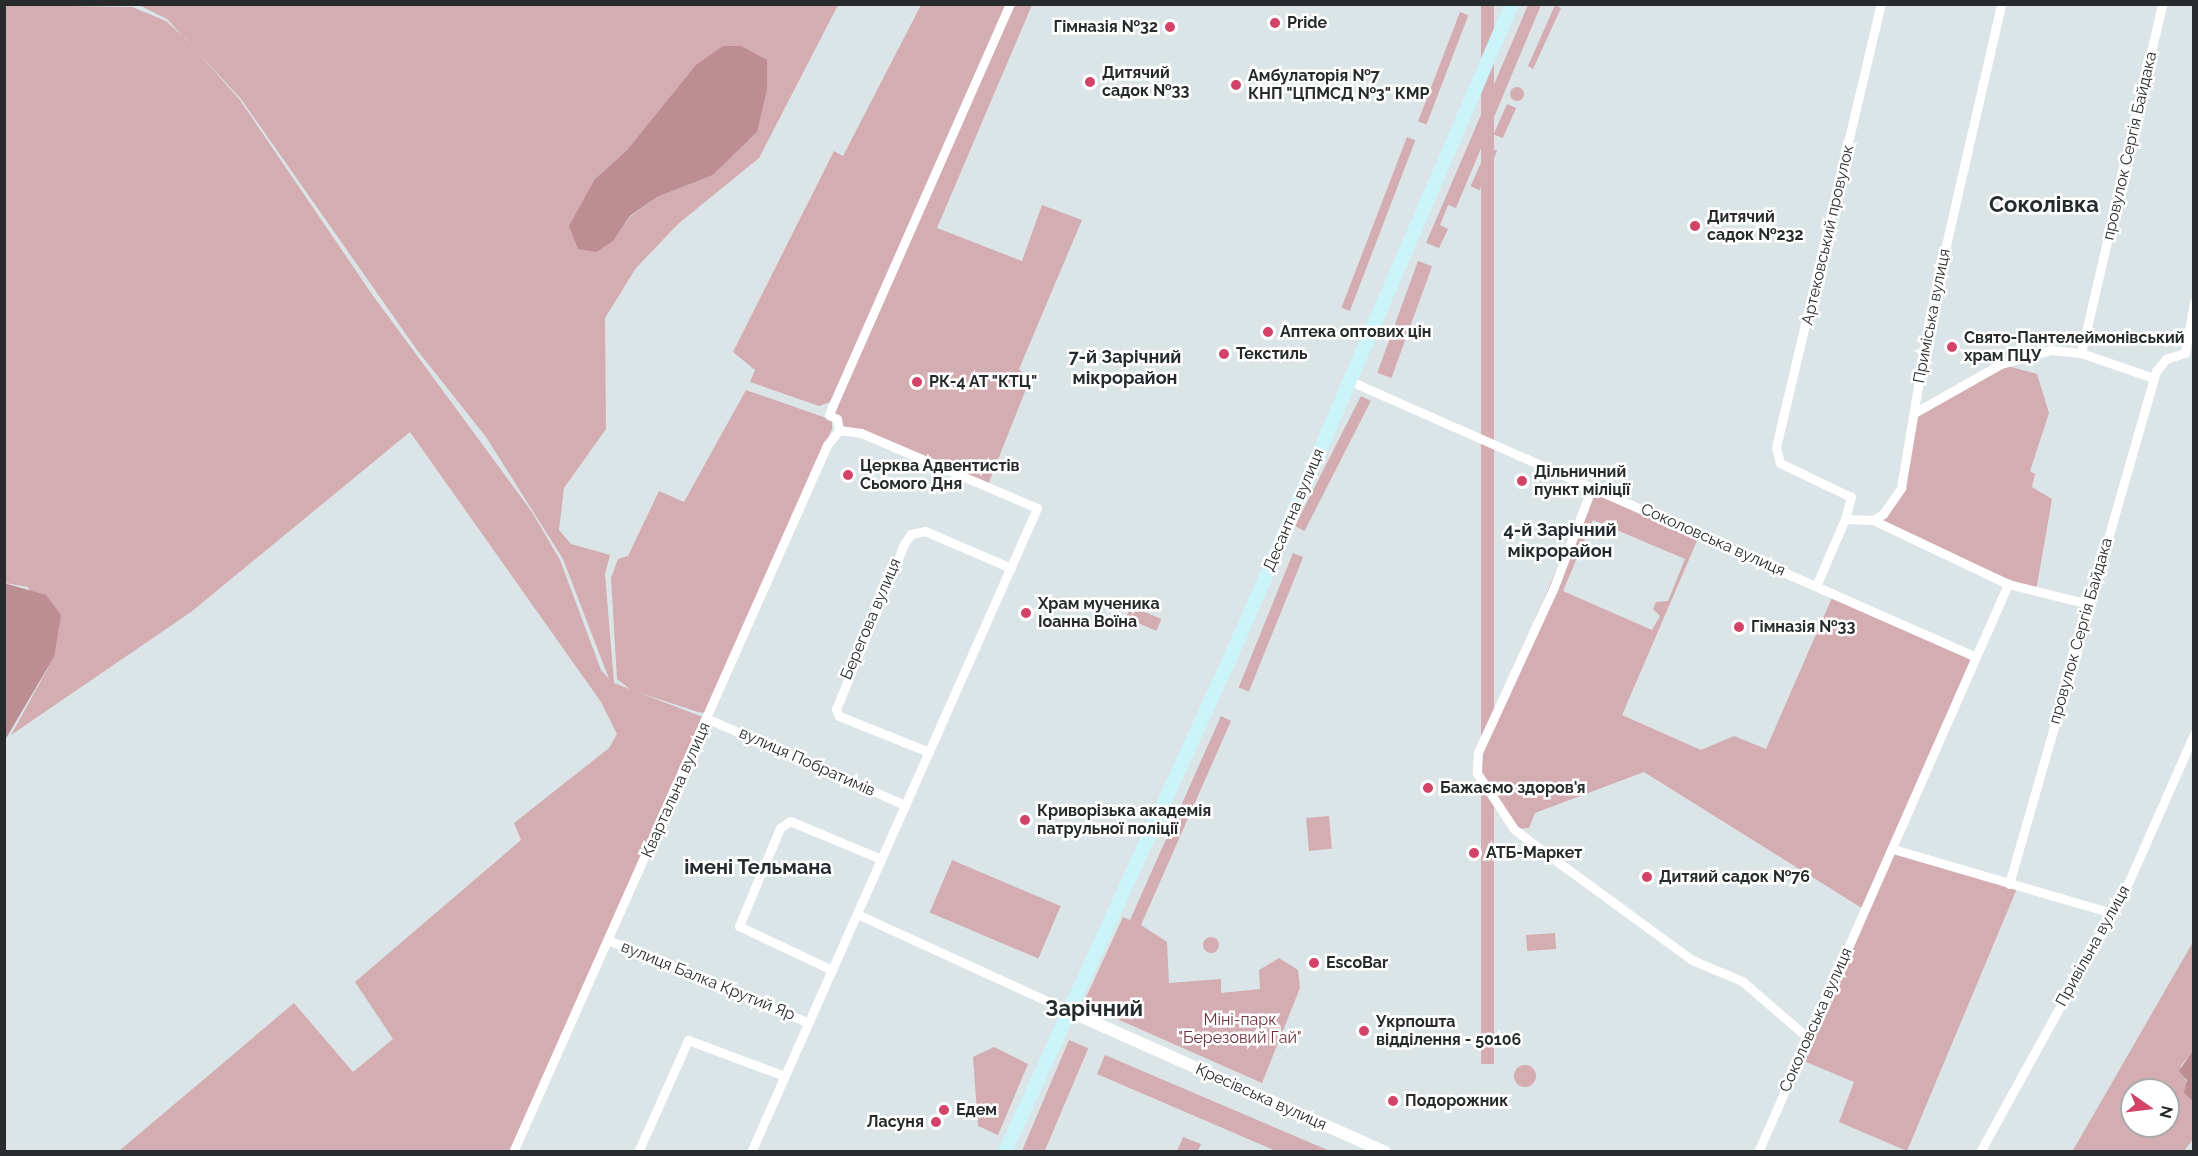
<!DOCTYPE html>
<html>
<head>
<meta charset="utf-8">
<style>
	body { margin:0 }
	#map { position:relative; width:2198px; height:1156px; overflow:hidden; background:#dbe5e7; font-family:Raleway,sans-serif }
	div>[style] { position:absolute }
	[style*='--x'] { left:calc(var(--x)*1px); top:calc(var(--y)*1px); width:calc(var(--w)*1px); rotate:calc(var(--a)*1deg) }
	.green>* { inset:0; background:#d3adb2; transform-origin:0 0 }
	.round { border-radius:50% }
	.water>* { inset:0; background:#bc8d93 }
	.minor>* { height:9px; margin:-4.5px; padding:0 4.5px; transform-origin:4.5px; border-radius:4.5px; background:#fff }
	.tertiary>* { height:12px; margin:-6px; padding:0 6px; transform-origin:6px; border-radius:6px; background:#fff }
	.secondary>* { height:14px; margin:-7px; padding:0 7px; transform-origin:7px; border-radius:7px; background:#caf4f9 }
	.dots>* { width:16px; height:16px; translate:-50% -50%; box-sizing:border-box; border:3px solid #fff; border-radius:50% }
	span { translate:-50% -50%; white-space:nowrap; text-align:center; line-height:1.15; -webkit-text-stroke:5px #fff; paint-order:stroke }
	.poi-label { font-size:16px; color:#272b2b; font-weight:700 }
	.left { translate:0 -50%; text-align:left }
	.right { translate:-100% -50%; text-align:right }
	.street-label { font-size:16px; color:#272b2b }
	.park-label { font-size:16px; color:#6f313d }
	.neighbourhood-label { font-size:18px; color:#242c2e; font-weight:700 }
	.quarter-label { font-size:20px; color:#242c2e; font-weight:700 }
	.district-label { font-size:22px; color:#242c2e; font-weight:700 }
	.frame { position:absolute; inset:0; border:6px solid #272b2b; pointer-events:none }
	.north { position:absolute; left:2120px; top:1078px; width:60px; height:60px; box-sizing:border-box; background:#fff; border:2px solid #a9aaaa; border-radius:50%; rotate:104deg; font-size:16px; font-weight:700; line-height:24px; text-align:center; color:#272b2b }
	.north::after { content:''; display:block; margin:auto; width:21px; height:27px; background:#d24367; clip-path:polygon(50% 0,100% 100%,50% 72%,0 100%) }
</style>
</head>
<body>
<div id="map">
	<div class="green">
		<i style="clip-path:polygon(evenodd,4px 5px,132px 7px,166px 21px,185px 38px,240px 100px,371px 293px,532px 512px,560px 560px,601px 670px,609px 679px,563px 559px,486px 437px,417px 350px,241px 99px,167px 19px,139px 5px,838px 5px,759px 158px,678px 224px,636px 268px,605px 318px,606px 429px,564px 488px,559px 530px,571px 544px,610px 555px,605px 574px,614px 683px,708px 719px,513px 1151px,119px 1151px,294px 1003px,353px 1072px,393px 1039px,355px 982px,521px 840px,514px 823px,609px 748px,617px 734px,601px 702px,410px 432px,191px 612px,11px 735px,54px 657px,28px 587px,5px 583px,4px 5px,697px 65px,757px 132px,713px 175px,657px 197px,630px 217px,614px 240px,595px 179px,627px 150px,697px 65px)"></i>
		<i style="clip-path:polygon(921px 5px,1032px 5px,937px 228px,1022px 261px,1042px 205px,1082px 220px,1019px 369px,1030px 379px,987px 487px,861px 433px,839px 430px,830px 402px,819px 406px,750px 382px,755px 370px,733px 352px,834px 151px,843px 156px)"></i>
		<i style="left:1481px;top:5px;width:13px;height:1059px"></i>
		<i style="clip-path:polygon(1528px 5px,1541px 5px,1456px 208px,1448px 205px,1440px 225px,1448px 229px,1439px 248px,1426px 243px)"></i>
		<i style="clip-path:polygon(1555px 5px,1561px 8px,1533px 69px,1528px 66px)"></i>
		<i style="left:1460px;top:12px;width:9px;height:117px;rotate:21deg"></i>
		<i class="round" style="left:1510px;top:87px;width:14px;height:14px"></i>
		<i style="left:1507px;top:104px;width:10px;height:33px;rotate:24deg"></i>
		<i style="left:1407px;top:137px;width:9px;height:183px;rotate:21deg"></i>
		<i style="left:1488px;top:147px;width:10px;height:43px;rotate:24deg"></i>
		<i style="left:1418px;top:261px;width:15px;height:119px;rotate:20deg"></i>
		<i style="clip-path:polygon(2001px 364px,2037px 374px,2049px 413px,2030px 471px,2035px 474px,2032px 487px,2052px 499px,2036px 591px,1873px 520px,1896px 501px,1914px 413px)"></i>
		<i style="clip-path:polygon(746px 390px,832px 420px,832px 429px,706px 713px,698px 712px,631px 690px,617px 679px,611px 578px,618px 559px,628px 556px,659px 491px,684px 502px)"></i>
		<i style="left:1361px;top:396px;width:11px;height:146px;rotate:27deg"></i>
		<i style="clip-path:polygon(evenodd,1592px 487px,1700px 534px,1622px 715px,1701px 750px,1734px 736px,1766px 749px,1834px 593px,1976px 657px,1893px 849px,2018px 886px,1907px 1151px,1839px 1122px,1854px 1082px,1799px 1059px,1865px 910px,1644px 772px,1535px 813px,1529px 828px,1514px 829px,1477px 773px,1478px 752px,1592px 487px,1593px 520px,1685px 559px,1668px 601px,1656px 602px,1653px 609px,1660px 616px,1652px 630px,1563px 591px,1593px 520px)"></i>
		<i style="left:1293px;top:553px;width:11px;height:145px;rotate:22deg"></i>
		<i style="left:1131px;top:606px;width:33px;height:13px;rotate:23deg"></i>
		<i style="clip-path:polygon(1221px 716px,1231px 721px,1141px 925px,1167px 942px,1169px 983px,1221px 979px,1221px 993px,1260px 989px,1259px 970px,1279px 958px,1298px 970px,1300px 988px,1262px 1083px,1083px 1004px,1123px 917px,1130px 920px)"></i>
		<i style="left:1329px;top:816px;width:33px;height:23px;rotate:85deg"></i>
		<i style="left:952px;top:860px;width:118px;height:57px;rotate:23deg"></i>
		<i style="left:1555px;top:933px;width:16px;height:29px;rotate:86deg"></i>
		<i class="round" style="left:1203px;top:937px;width:16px;height:16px"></i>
		<i style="clip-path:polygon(evenodd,2193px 942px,2193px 1050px,2181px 1066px,2193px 1101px,2193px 1139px,2184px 1151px,2072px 1152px,2193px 942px,2132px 1090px,2168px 1090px,2168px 1126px,2132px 1126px,2132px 1090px)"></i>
		<i style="left:1069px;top:1040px;width:21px;height:121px;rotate:23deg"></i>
		<i style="clip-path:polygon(994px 1047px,1028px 1064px,998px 1135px,978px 1126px,973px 1057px)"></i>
		<i style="clip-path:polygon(1105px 1055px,1330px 1151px,1276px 1151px,1097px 1074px)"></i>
		<i class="round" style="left:1514px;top:1065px;width:22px;height:22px"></i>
		<i style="clip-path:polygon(1183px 1137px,1201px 1144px,1198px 1151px,1177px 1151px)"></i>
	</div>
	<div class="water">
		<i style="clip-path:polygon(723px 46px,741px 46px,767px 60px,767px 89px,757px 132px,713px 175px,657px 197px,630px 216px,614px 240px,597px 252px,578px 249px,569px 226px,595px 179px,627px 150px,696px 65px)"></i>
		<i style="clip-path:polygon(4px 583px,46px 595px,61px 615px,54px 657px,5px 740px)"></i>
		<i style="clip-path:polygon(2193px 1050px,2193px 1101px,2184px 1093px,2187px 1080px,2179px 1071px)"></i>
	</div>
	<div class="minor">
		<i style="--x:2081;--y:353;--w:358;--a:-76.9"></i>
		<i style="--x:1350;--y:381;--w:684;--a:23.79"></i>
		<i style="--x:1914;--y:413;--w:100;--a:-29.4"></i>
		<i style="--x:2001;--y:364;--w:52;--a:-15.6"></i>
		<i style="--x:2051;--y:350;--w:30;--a:6"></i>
		<i style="--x:2081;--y:353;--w:76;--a:19.1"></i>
		<i style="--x:839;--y:430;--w:11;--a:-100"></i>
		<i style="--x:837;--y:419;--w:9;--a:-153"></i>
		<i style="--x:829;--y:415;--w:9;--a:-69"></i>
		<i style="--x:832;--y:407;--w:441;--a:-66.2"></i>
		<i style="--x:1592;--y:487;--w:107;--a:110.8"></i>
		<i style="--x:1554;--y:587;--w:182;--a:114.7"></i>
		<i style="--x:1478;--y:752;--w:21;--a:93"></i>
		<i style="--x:1477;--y:773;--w:67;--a:56.5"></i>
		<i style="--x:1514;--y:829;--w:23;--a:38"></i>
		<i style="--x:1532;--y:843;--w:198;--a:36.2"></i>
		<i style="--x:1692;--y:960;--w:54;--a:22.8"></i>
		<i style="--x:1742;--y:981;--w:87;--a:40.8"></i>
		<i style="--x:1845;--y:519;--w:23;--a:-75"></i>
		<i style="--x:1851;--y:497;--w:79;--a:-154.4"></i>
		<i style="--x:1780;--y:463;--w:16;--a:-104"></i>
		<i style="--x:1776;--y:447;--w:455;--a:-76.7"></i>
		<i style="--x:1873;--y:520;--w:149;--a:25.4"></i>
		<i style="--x:2008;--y:584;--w:83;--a:13.9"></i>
		<i style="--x:1816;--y:586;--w:73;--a:-66.6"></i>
		<i style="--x:1845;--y:519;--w:28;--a:2"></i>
		<i style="--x:1873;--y:520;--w:12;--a:-31"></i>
		<i style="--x:1883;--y:514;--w:32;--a:-55"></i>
		<i style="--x:1901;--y:488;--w:175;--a:-80.5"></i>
		<i style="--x:1930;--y:315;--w:319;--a:-77.1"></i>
		<i style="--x:708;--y:719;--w:215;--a:23.6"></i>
		<i style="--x:929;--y:752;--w:97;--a:-158.2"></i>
		<i style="--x:839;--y:716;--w:8;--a:-113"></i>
		<i style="--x:836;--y:709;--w:178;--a:-67.6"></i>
		<i style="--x:904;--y:544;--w:12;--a:-55"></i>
		<i style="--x:911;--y:534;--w:14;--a:-12"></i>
		<i style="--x:925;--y:531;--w:94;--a:23.3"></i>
		<i style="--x:1893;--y:849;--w:228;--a:16.3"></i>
		<i style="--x:2009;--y:884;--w:534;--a:-74.01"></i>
		<i style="--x:2156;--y:371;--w:16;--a:-50"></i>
		<i style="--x:2166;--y:359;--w:20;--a:-18"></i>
		<i style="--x:2185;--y:353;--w:52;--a:-80"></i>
		<i style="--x:857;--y:914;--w:235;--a:24.6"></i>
		<i style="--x:608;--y:940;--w:217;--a:22.4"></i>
		<i style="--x:832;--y:970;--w:103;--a:-154.7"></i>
		<i style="--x:739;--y:926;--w:106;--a:-67.3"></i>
		<i style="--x:780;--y:828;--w:12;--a:-35"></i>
		<i style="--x:790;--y:821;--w:99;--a:22.7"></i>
		<i style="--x:513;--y:1152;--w:774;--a:-66.05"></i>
		<i style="--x:827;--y:445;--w:19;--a:-51"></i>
		<i style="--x:638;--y:1152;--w:123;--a:-65.9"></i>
		<i style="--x:688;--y:1040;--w:103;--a:20.4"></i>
		<i style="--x:751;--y:1152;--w:705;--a:-66.05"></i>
		<i style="--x:1037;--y:508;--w:191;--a:-156.9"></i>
		<i style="--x:861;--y:433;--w:22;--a:-172"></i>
		<i style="--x:1758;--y:1152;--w:621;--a:-66.24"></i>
		<i style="--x:1980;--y:1152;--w:311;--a:-61.2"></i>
		<i style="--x:2130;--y:879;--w:158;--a:-66.2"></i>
	</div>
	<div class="tertiary">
		<i style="--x:1071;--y:1012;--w:344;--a:24"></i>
	</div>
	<div class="secondary">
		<i style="--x:1005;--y:1152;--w:567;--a:-65.51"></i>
		<i style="--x:1240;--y:636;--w:688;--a:-66.71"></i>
	</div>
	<div class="dots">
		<i style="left:1275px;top:23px;background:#d24367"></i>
		<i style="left:1170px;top:27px;background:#d24367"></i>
		<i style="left:1090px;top:82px;background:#d24367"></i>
		<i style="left:1236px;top:85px;background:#d24367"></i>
		<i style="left:1695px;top:226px;background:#d24367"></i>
		<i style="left:1268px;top:332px;background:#d24367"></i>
		<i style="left:1952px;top:347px;background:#d24367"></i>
		<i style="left:1224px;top:354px;background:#d24367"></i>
		<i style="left:917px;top:382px;background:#d24367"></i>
		<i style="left:848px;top:475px;background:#d24367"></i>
		<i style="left:1522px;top:481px;background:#d24367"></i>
		<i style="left:1026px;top:613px;background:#d24367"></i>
		<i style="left:1739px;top:627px;background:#d24367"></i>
		<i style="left:1428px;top:788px;background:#d24367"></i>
		<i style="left:1025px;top:820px;background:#d24367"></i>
		<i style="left:1474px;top:853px;background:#d24367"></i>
		<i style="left:1647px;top:877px;background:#d24367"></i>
		<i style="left:1314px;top:963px;background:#d24367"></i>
		<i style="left:1364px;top:1031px;background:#d24367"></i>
		<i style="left:1393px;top:1101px;background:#d24367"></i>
		<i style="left:944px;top:1110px;background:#d24367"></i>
		<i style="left:936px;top:1122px;background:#d24367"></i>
	</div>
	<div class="poi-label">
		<span class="left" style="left:1287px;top:23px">Pride</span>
		<span class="right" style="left:1158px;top:27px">Гімназія №32</span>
		<span class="left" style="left:1102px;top:82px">Дитячий<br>садок №33</span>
		<span class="left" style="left:1248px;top:85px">Амбулаторія №7<br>КНП "ЦПМСД №3" КМР</span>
		<span class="left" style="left:1707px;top:226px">Дитячий<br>садок №232</span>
		<span class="left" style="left:1280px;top:332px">Аптека оптових цін</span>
		<span class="left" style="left:1964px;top:347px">Свято-Пантелеймонівський<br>храм ПЦУ</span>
		<span class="left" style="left:1236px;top:354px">Текстиль</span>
		<span class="left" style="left:929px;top:382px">РК-4 АТ "КТЦ"</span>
		<span class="left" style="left:860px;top:475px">Церква Адвентистів<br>Сьомого Дня</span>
		<span class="left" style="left:1534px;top:481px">Дільничний<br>пункт міліції</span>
		<span class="left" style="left:1038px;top:613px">Храм мученика<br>Іоанна Воїна</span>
		<span class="left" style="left:1751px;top:627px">Гімназія №33</span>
		<span class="left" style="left:1440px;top:788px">Бажаємо здоров'я</span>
		<span class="left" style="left:1037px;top:820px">Криворізька академія<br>патрульної поліції</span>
		<span class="left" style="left:1486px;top:853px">АТБ-Маркет</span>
		<span class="left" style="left:1659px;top:877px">Дитяий садок №76</span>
		<span class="left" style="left:1326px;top:963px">EscoBar</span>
		<span class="left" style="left:1376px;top:1031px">Укрпошта<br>відділення - 50106</span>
		<span class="left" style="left:1405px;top:1101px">Подорожник</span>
		<span class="left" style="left:956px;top:1110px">Едем</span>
		<span class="right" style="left:924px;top:1122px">Ласуня</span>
	</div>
	<div class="street-label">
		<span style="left:2130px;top:146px;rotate:-77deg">провулок Сергія Байдака</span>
		<span style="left:1828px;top:235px;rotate:-77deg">Артековський провулок</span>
		<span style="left:1932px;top:316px;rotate:-79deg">Приміська вулиця</span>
		<span style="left:1294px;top:510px;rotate:-67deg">Десантна вулиця</span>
		<span style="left:1713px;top:540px;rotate:24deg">Соколовська вулиця</span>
		<span style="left:871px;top:619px;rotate:-67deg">Берегова вулиця</span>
		<span style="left:2081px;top:631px;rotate:-74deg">провулок Сергія Байдака</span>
		<span style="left:807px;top:762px;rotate:24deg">вулиця Побратимів</span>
		<span style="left:676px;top:790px;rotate:-66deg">Квартальна вулиця</span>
		<span style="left:2093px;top:946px;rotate:-61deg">Привільна вулиця</span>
		<span style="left:708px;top:981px;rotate:22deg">вулиця Балка Крутий Яр</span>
		<span style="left:1816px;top:1020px;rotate:-66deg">Соколовська вулиця</span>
		<span style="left:1261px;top:1097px;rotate:24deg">Кресівська вулиця</span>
	</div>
	<div class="park-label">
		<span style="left:1240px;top:1029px">Міні-парк<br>"Березовий Гай"</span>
	</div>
	<div class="neighbourhood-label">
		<span style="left:1125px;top:368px">7-й Зарічний<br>мікрорайон</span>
		<span style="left:1560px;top:541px">4-й Зарічний<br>мікрорайон</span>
	</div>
	<div class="quarter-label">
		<span style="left:758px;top:867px">імені Тельмана</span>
	</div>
	<div class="district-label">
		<span style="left:2044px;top:205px">Соколівка</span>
		<span style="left:1094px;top:1009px">Зарічний</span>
	</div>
	<div class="frame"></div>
	<div class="north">N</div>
</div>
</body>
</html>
